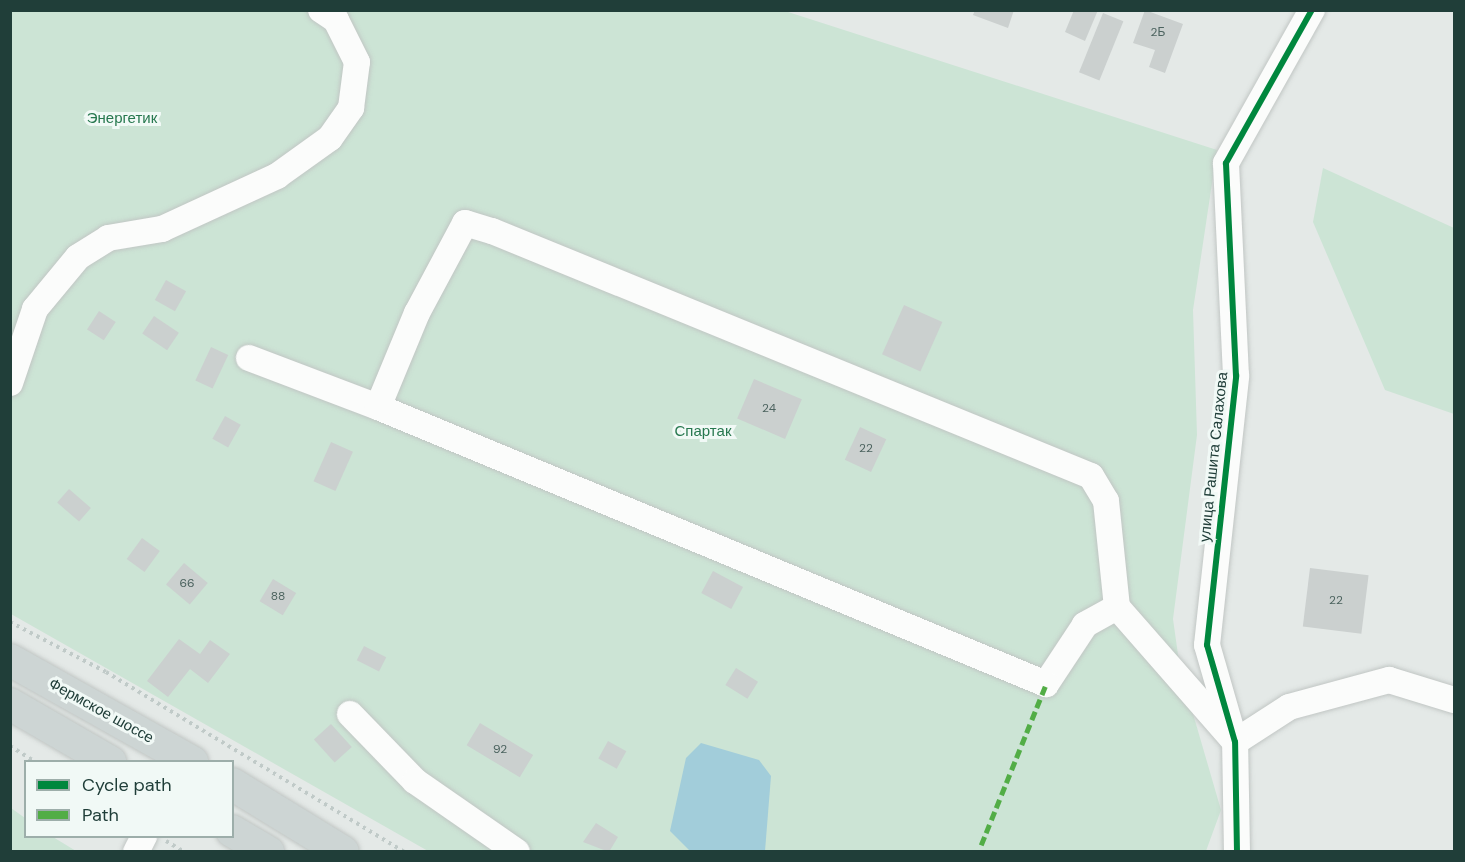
<!DOCTYPE html>
<html>
<head>
<meta charset="utf-8">
<style>
	body { margin:0 }
	#map { position:relative; width:1465px; height:862px; overflow:hidden; background:#e4e9e7; font-family:"DM Sans",sans-serif }
	div>[style] { position:absolute }
	[style*='--x'] { left:calc(var(--x)*1px); top:calc(var(--y)*1px); width:calc(var(--w)*1px); rotate:calc(var(--a)*1deg) }
	.green>* { inset:0; background:#cce4d5 }
	.water>* { inset:0; background:#a2cdda }
	.building>* { inset:0; background:#cbd0cf; transform-origin:0 0 }
	.path>* { height:4px; margin-top:-2px; transform-origin:0; background:repeating-linear-gradient(90deg,#c0cac8 0 3px,transparent 0 7.5px) }
	.roads { filter:drop-shadow(0 0 2px #c1c6c4) drop-shadow(0 0 2px #c1c6c4) }
	.minor>* { height:26px; margin:-13px; padding:0 13px; transform-origin:13px; border-radius:13px; background:#fbfcfb }
	.major>* { height:32px; margin:-16px; padding:0 16px; transform-origin:16px; border-radius:16px; background:#cdd5d4 }
	.quiet>* { height:4.5px; margin-top:-2.25px; transform-origin:0; background:repeating-linear-gradient(90deg,#52ad46 0 9px,transparent 0 13.5px) }
	.cycleway>* { height:6px; margin:-3px; padding:0 3px; transform-origin:3px; border-radius:3px; background:#00873e }
	span { translate:-50% -50%; white-space:nowrap; text-align:center; line-height:1.15; -webkit-text-stroke:6px #f1f9f6; paint-order:stroke }
	.number-label { font-size:12px; color:#4c635f }
	.number-label span { -webkit-text-stroke-width:0 }
	.park-label { font-size:15px; color:#27784f }
	.street-label { font-size:15px; color:#203e39 }
	.frame { position:absolute; inset:0; border:12px solid #203e39; pointer-events:none }
	.legend { position:absolute; left:24px; top:760px; width:210px; height:78px; box-sizing:border-box; background:#f1f9f6; border:2px solid #9daeaa; margin:0; padding:8px 10px; list-style:none; font-size:18px; color:#203e39 }
	.legend li { display:flex; align-items:center; gap:12px; height:30px }
	.legend b { width:30px; border:2px solid #9daeaa }
</style>
</head>
<body>
<div id="map">
	<div class="green">
		<i style="clip-path:polygon(11px 11px,785px 11px,1217px 150px,1193px 310px,1197px 435px,1173px 619px,1180px 669px,1221px 810px,1206px 851px,428px 851px,11px 614px)"></i>
		<i style="clip-path:polygon(1323px 168px,1454px 228px,1454px 414px,1385px 390px,1313px 222px)"></i>
		<i style="clip-path:polygon(11px 808px,25px 818px,26px 836px,53px 837px,76px 851px,11px 851px)"></i>
	</div>
	<div class="water">
		<i style="clip-path:polygon(701px 743px,759px 760px,771px 776px,765px 851px,690px 851px,670px 831px,686px 758px)"></i>
	</div>
	<div class="building">
		<i style="clip-path:polygon(975px 10px,1014px 10px,1008px 28px,973px 15px)"></i>
		<i style="clip-path:polygon(1074px 10px,1098px 10px,1085px 41px,1065px 32px)"></i>
		<i style="clip-path:polygon(1145px 10px,1183px 24px,1165px 73px,1149px 67px,1155px 50px,1133px 43px)"></i>
		<i style="left:1103px;top:13px;width:22px;height:64px;rotate:22deg"></i>
		<i style="left:166px;top:280px;width:23px;height:23px;rotate:29deg"></i>
		<i style="left:904px;top:305px;width:42px;height:54px;rotate:24deg"></i>
		<i style="left:99px;top:311px;width:20px;height:22px;rotate:33deg"></i>
		<i style="left:154px;top:316px;width:30px;height:21px;rotate:34deg"></i>
		<i style="left:211px;top:347px;width:19px;height:37px;rotate:25deg"></i>
		<i style="left:754px;top:379px;width:52px;height:43px;rotate:23deg"></i>
		<i style="left:225px;top:416px;width:18px;height:26px;rotate:29deg"></i>
		<i style="left:860px;top:427px;width:29px;height:36px;rotate:25deg"></i>
		<i style="left:331px;top:442px;width:24px;height:43px;rotate:24deg"></i>
		<i style="left:69px;top:489px;width:29px;height:18px;rotate:41deg"></i>
		<i style="left:142px;top:538px;width:22px;height:26px;rotate:36deg"></i>
		<i style="left:184px;top:563px;width:31px;height:28px;rotate:40deg"></i>
		<i style="left:1310px;top:568px;width:59px;height:59px;rotate:7deg"></i>
		<i style="left:713px;top:571px;width:34px;height:25px;rotate:28deg"></i>
		<i style="left:273px;top:579px;width:27px;height:26px;rotate:31deg"></i>
		<i style="clip-path:polygon(179px 639px,200px 654px,210px 640px,230px 654px,208px 683px,190px 669px,168px 697px,147px 681px)"></i>
		<i style="left:364px;top:646px;width:25px;height:16px;rotate:27deg"></i>
		<i style="left:736px;top:668px;width:26px;height:20px;rotate:32deg"></i>
		<i style="left:480px;top:723px;width:62px;height:26px;rotate:31deg"></i>
		<i style="left:331px;top:724px;width:31px;height:23px;rotate:48deg"></i>
		<i style="left:608px;top:741px;width:21px;height:20px;rotate:29deg"></i>
		<i style="clip-path:polygon(596px 823px,618px 837px,609px 852px,583px 842px)"></i>
	</div>
	<div class="path">
		<i style="--x:10;--y:622;--w:108;--a:27.5"></i>
		<i style="--x:106;--y:672;--w:348;--a:31.1"></i>
		<i style="--x:10;--y:746;--w:31;--a:32"></i>
		<i style="--x:166;--y:841;--w:21;--a:31"></i>
	</div>
	<div class="roads">
		<div class="minor">
			<i style="--x:249;--y:358;--w:138;--a:20.8"></i>
			<i style="--x:10;--y:383;--w:78;--a:-71.3"></i>
			<i style="--x:35;--y:309;--w:67;--a:-50.4"></i>
			<i style="--x:78;--y:257;--w:36;--a:-32"></i>
			<i style="--x:108;--y:238;--w:55;--a:-9.5"></i>
			<i style="--x:162;--y:229;--w:127;--a:-24.7"></i>
			<i style="--x:277;--y:176;--w:65;--a:-35.6"></i>
			<i style="--x:330;--y:138;--w:37;--a:-55"></i>
			<i style="--x:351;--y:108;--w:46;--a:-82.6"></i>
			<i style="--x:357;--y:62;--w:47;--a:-116.6"></i>
			<i style="--x:336;--y:20;--w:18;--a:-146"></i>
			<i style="--x:1117;--y:607;--w:37;--a:151"></i>
			<i style="--x:1085;--y:625;--w:71;--a:123.5"></i>
			<i style="--x:1046;--y:684;--w:723;--a:-157.48"></i>
			<i style="--x:378;--y:407;--w:102;--a:-67.5"></i>
			<i style="--x:417;--y:313;--w:102;--a:-61.9"></i>
			<i style="--x:465;--y:223;--w:28;--a:17"></i>
			<i style="--x:492;--y:231;--w:647;--a:22.25"></i>
			<i style="--x:1091;--y:476;--w:29;--a:59"></i>
			<i style="--x:1106;--y:501;--w:107;--a:84.1"></i>
			<i style="--x:1117;--y:607;--w:179;--a:48.8"></i>
			<i style="--x:350;--y:714;--w:93;--a:45.9"></i>
			<i style="--x:415;--y:781;--w:124;--a:34.8"></i>
			<i style="--x:1235;--y:742;--w:64;--a:-32.9"></i>
			<i style="--x:1289;--y:707;--w:104;--a:-15.1"></i>
			<i style="--x:1389;--y:680;--w:68;--a:17.1"></i>
			<i style="--x:136;--y:852;--w:18;--a:-63"></i>
			<i style="--x:1237;--y:852;--w:110;--a:-91"></i>
			<i style="--x:1235;--y:742;--w:101;--a:-106.1"></i>
			<i style="--x:1207;--y:645;--w:271;--a:-83.8"></i>
			<i style="--x:1236;--y:376;--w:213;--a:-92.7"></i>
			<i style="--x:1226;--y:163;--w:176;--a:-60.7"></i>
		</div>
		<div class="major">
			<i style="--x:10;--y:660;--w:209;--a:29.3"></i>
			<i style="--x:10;--y:704;--w:116;--a:30.1"></i>
			<i style="--x:232;--y:784;--w:130;--a:31.5"></i>
			<i style="--x:232;--y:831;--w:42;--a:30.3"></i>
		</div>
	</div>
	<div class="quiet">
		<i style="--x:981;--y:845;--w:174;--a:-68"></i>
	</div>
	<div class="cycleway">
		<i style="--x:1237;--y:852;--w:110;--a:-91"></i>
		<i style="--x:1235;--y:742;--w:101;--a:-106.1"></i>
		<i style="--x:1207;--y:645;--w:271;--a:-83.8"></i>
		<i style="--x:1236;--y:376;--w:213;--a:-92.7"></i>
		<i style="--x:1226;--y:163;--w:176;--a:-60.7"></i>
	</div>
	<div class="number-label">
		<span style="left:1158px;top:33px">2Б</span>
		<span style="left:769px;top:409px">24</span>
		<span style="left:866px;top:449px">22</span>
		<span style="left:187px;top:584px">66</span>
		<span style="left:278px;top:597px">88</span>
		<span style="left:1336px;top:601px">22</span>
		<span style="left:500px;top:750px">92</span>
	</div>
	<div class="park-label">
		<span style="left:122px;top:119px">Энергетик</span>
		<span style="left:703px;top:432px">Спартак</span>
	</div>
	<div class="street-label">
		<span style="left:1214px;top:457px;rotate:-84deg">улица Рашита Салахова</span>
		<span style="left:101px;top:711px;rotate:29deg">Фермское шоссе</span>
	</div>
	<div class="frame"></div>
	<ul class="legend">
	<li><b style="height:8px;background:#00873e"></b>Cycle path</li>
	<li><b style="height:8px;background:#52ad46"></b>Path</li>
	</ul>
</div>
</body>
</html>
